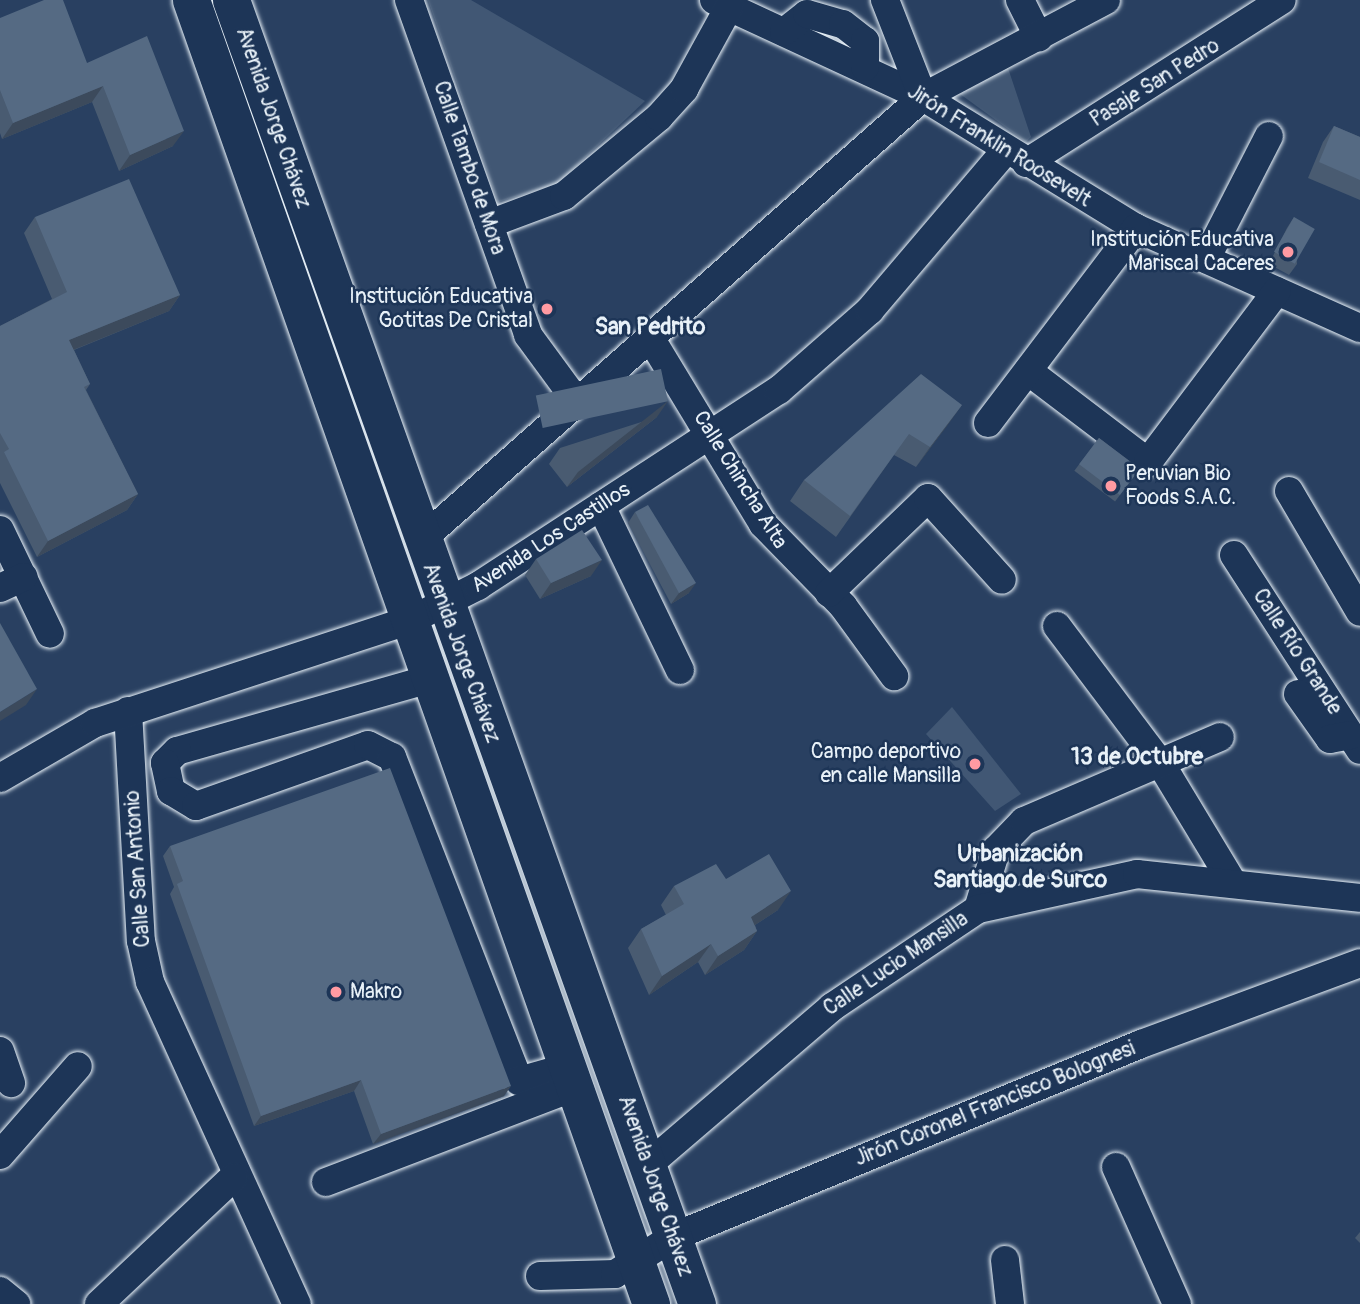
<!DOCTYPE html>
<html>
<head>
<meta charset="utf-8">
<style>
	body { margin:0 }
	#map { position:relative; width:1360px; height:1304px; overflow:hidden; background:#294061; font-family:Pangolin,sans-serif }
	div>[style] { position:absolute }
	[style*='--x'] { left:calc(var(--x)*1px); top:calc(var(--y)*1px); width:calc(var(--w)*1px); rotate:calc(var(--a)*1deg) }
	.green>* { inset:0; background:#415774 }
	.roads { filter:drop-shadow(0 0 2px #e8f1f8) drop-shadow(0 0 2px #e8f1f8) }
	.minor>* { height:28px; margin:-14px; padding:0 14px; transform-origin:14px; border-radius:14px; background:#1d3557 }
	.major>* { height:37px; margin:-18.5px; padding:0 18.5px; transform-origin:18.5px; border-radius:18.5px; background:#1d3557 }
	.wall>* { inset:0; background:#495b71; transform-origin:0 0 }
	.shaded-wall>* { inset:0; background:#3c4a5c }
	.building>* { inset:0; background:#556a83; transform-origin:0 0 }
	.dots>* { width:19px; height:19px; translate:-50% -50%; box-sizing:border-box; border:4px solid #1d3557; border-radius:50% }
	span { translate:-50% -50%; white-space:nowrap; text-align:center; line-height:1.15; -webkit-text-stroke:5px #1d3557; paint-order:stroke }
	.street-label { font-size:21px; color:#e8f1f8 }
	.poi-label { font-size:21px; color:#e8f1f8 }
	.right { translate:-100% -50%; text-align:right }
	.left { translate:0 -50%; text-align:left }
	.neighbourhood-label { font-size:23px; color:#e8f1f8; font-weight:700 }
</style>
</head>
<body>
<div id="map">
	<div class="green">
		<i style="clip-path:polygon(428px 0,471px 0,645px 101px,557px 184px,498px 202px)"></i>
		<i style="clip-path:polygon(1007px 65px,1031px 137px,1026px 142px,960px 94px)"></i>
		<i style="clip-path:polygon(443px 631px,653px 1219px,645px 1219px,430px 634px)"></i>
		<i style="clip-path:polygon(952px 707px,1021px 794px,995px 811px,926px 734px)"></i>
	</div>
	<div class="roads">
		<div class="minor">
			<i style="--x:409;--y:0;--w:356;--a:70.4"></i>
			<i style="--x:528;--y:335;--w:84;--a:53.7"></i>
			<i style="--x:714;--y:0;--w:230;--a:24.9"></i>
			<i style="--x:923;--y:97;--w:250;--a:31.6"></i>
			<i style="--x:1136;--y:228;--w:245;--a:24.1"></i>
			<i style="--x:885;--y:0;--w:104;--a:68.6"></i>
			<i style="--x:1020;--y:0;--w:42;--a:63.4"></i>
			<i style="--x:784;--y:32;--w:29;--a:-38"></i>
			<i style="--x:807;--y:14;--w:37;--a:16"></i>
			<i style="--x:843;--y:24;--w:28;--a:38"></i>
			<i style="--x:865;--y:41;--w:26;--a:90"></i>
			<i style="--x:1026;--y:163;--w:303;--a:-32.5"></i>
			<i style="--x:489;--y:224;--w:80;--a:-20.5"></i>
			<i style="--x:564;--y:196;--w:124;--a:-39.7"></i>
			<i style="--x:659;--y:117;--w:38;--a:-48"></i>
			<i style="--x:684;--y:89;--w:94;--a:-61.2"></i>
			<i style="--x:1206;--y:259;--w:138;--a:-62.9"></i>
			<i style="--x:651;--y:339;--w:216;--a:58.8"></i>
			<i style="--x:763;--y:524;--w:115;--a:45.7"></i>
			<i style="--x:843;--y:606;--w:87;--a:53.9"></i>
			<i style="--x:1028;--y:371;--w:151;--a:37.2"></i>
			<i style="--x:1148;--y:462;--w:214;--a:-53"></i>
			<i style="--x:988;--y:423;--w:245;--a:-52.8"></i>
			<i style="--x:1289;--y:491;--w:140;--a:59.6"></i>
			<i style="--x:601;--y:506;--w:182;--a:64.3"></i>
			<i style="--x:0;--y:530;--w:115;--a:64.3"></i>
			<i style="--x:421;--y:540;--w:670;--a:-41.43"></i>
			<i style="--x:923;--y:97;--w:207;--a:-27.9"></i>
			<i style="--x:1234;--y:555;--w:232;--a:57.1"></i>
			<i style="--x:0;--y:588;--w:26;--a:-25"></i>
			<i style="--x:829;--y:593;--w:137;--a:-43.8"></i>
			<i style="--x:928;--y:498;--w:110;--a:47.9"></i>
			<i style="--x:1057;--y:626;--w:173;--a:53"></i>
			<i style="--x:1161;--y:764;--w:135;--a:58.9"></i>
			<i style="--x:433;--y:678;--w:266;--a:164.1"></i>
			<i style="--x:177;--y:751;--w:17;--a:135"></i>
			<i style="--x:165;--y:763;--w:29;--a:78"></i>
			<i style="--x:171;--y:791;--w:29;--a:31"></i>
			<i style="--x:196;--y:806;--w:182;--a:-19.5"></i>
			<i style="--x:368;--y:745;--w:27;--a:27"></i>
			<i style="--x:392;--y:757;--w:348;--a:68.6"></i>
			<i style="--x:519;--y:1081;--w:51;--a:-15.9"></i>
			<i style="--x:1298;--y:694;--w:55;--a:54.6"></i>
			<i style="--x:1330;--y:739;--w:20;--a:-11"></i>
			<i style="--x:128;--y:711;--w:230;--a:86.8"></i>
			<i style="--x:141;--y:941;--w:42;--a:77.6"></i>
			<i style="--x:150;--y:982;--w:354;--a:65.5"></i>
			<i style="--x:0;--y:778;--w:110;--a:-30.1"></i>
			<i style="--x:95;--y:723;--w:335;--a:-18.1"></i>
			<i style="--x:413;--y:619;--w:73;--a:-26.9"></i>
			<i style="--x:478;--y:586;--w:359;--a:-33.1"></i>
			<i style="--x:779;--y:390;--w:121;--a:-41.3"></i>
			<i style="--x:870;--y:310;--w:210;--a:-49.6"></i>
			<i style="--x:978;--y:909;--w:62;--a:-73"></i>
			<i style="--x:996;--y:850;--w:40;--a:-46"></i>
			<i style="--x:1024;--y:821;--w:213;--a:-23.2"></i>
			<i style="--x:0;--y:1051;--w:34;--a:71"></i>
			<i style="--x:0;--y:1155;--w:118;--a:-48.8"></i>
			<i style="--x:649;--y:1164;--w:241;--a:-40.6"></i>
			<i style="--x:832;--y:1007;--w:176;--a:-33.9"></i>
			<i style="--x:978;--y:909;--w:163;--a:-12.4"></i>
			<i style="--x:1137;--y:874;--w:224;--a:6.1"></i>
			<i style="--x:1116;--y:1167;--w:150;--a:66"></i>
			<i style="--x:326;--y:1182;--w:267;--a:-20.9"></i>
			<i style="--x:1005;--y:1260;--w:44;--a:83.5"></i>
			<i style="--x:540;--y:1276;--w:75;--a:-1.5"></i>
			<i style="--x:615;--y:1274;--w:69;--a:-32.5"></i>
			<i style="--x:673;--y:1237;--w:506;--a:-22.41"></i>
			<i style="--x:1141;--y:1044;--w:233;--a:-20.3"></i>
			<i style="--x:0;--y:1291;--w:21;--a:39"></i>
			<i style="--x:99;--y:1304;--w:185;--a:-43.3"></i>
		</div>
		<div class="major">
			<i style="--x:191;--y:0;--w:1383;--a:70.57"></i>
			<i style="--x:231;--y:0;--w:1385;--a:70.34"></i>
		</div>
	</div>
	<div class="wall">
		<i style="clip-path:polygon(0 18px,87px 63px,173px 146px,119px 171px,92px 102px,2px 139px,0 133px)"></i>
		<i style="clip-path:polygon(1334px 126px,1360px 137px,1360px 200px,1308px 178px,1323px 142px)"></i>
		<i style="clip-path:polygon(35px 217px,180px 295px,169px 311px,74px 350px,90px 384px,86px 390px,138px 494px,127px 510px,37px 557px,0 483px,0 326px,52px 299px,24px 233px)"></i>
		<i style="clip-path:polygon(1294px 217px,1297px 264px,1289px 275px,1269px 264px,1287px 228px)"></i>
		<i style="clip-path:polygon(962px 405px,916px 467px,894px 455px,836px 537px,790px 501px,804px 480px)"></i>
		<i style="clip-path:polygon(657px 417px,567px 487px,549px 464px,560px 448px)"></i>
		<i style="left:1099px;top:438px;width:51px;height:41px;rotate:37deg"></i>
		<i style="clip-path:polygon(635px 512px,689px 593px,671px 604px,628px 523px)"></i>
		<i style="clip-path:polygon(536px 559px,591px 576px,540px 599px,525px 575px)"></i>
		<i style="clip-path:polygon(170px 846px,504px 1096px,373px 1144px,354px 1091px,254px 1126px,170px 894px,174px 887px,163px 856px)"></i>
		<i style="clip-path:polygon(674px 886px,778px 910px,755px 925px,757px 931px,744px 950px,705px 975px,698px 962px,649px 995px,628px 948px,641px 929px,666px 915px,661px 905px)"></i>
		<i style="clip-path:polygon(1360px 1232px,1360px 1243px,1355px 1238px)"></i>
	</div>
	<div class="shaded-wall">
		<i style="clip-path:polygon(103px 86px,92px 102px,2px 139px,13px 123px)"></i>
		<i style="clip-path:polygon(184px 131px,173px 146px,119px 171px,130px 155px)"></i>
		<i style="clip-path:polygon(180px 295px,169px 311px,58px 356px,69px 340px)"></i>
		<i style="clip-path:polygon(668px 401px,657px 417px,567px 487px,578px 472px)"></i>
		<i style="clip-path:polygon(962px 405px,947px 426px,916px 467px,930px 447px)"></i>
		<i style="clip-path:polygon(138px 494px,127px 510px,37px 557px,48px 541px)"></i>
		<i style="clip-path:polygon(602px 560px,591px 576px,540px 599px,551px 583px)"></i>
		<i style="clip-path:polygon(696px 583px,689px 593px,671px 604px,679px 593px)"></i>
		<i style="clip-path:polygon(37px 689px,26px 705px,0 721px,0 712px)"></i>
		<i style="clip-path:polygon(791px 891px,778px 910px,738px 936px,751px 917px)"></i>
		<i style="clip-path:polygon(757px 931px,744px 950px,705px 975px,718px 956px)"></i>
		<i style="clip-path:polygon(711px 944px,698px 962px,649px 995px,662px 976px)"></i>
		<i style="clip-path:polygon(361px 1080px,354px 1091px,254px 1126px,261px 1116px)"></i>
		<i style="clip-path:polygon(511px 1086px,504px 1096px,373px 1144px,381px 1134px)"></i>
	</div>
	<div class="building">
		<i style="clip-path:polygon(44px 0,63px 0,87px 63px,147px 36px,184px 131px,130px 155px,103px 86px,13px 123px,0 90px,0 18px)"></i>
		<i style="clip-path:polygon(1334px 126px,1360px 137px,1360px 180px,1319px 162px)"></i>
		<i style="clip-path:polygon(129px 179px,180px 295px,69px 340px,90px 384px,84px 387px,138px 494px,48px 541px,4px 452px,9px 449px,0 433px,0 326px,67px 292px,35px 217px)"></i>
		<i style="left:1294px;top:217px;width:24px;height:40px;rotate:30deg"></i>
		<i style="left:661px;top:369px;width:33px;height:128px;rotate:78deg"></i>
		<i style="clip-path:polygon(921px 374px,962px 405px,930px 447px,909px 434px,850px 516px,804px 480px)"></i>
		<i style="left:1099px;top:438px;width:51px;height:33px;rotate:37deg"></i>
		<i style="clip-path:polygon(648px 505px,696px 583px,679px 593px,635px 512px)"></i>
		<i style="clip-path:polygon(582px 530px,602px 560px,551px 583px,536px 559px)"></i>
		<i style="clip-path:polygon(0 623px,37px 689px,0 712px)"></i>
		<i style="clip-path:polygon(390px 768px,511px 1086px,381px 1134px,361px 1080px,261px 1116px,177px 884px,183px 881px,170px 846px)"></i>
		<i style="clip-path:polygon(769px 854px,791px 891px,751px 917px,757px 931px,718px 956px,711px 944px,662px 976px,641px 929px,684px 904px,674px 886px,716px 864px,726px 879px)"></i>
	</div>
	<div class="dots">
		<i style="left:1288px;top:252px;background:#ff9aa2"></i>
		<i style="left:547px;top:309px;background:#ff9aa2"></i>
		<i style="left:1111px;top:486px;background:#ff9aa2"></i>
		<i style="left:975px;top:764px;background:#ff9aa2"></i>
		<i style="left:336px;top:992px;background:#ff9aa2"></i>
	</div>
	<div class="street-label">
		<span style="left:1155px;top:83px;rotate:-32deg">Pasaje San Pedro</span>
		<span style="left:273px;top:118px;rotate:71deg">Avenida Jorge Chávez</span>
		<span style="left:999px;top:146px;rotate:32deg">Jirón Franklin Roosevelt</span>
		<span style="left:469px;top:168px;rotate:71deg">Calle Tambo de Mora</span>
		<span style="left:740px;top:480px;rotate:58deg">Calle Chincha Alta</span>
		<span style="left:551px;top:538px;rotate:-33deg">Avenida Los Castillos</span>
		<span style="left:1297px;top:652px;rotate:57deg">Calle Río Grande</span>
		<span style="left:461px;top:653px;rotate:70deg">Avenida Jorge Chávez</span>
		<span style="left:138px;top:869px;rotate:-94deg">Calle San Antonio</span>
		<span style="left:896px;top:964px;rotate:-34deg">Calle Lucio Mansilla</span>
		<span style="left:995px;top:1104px;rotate:-22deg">Jirón Coronel Francisco Bolognesi</span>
		<span style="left:655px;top:1186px;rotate:71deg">Avenida Jorge Chávez</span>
	</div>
	<div class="poi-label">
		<span class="right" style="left:1274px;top:252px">Institución Educativa<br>Mariscal Caceres</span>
		<span class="right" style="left:533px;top:309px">Institución Educativa<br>Gotitas De Cristal</span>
		<span class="left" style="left:1125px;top:486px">Peruvian Bio<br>Foods S.A.C.</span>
		<span class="right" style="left:961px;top:764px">Campo deportivo<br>en calle Mansilla</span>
		<span class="left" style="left:350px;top:992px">Makro</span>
	</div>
	<div class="neighbourhood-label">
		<span style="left:650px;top:327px">San Pedrito</span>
		<span style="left:1137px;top:757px">13 de Octubre</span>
		<span style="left:1020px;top:867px">Urbanización<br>Santiago de Surco</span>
	</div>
</div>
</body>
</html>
